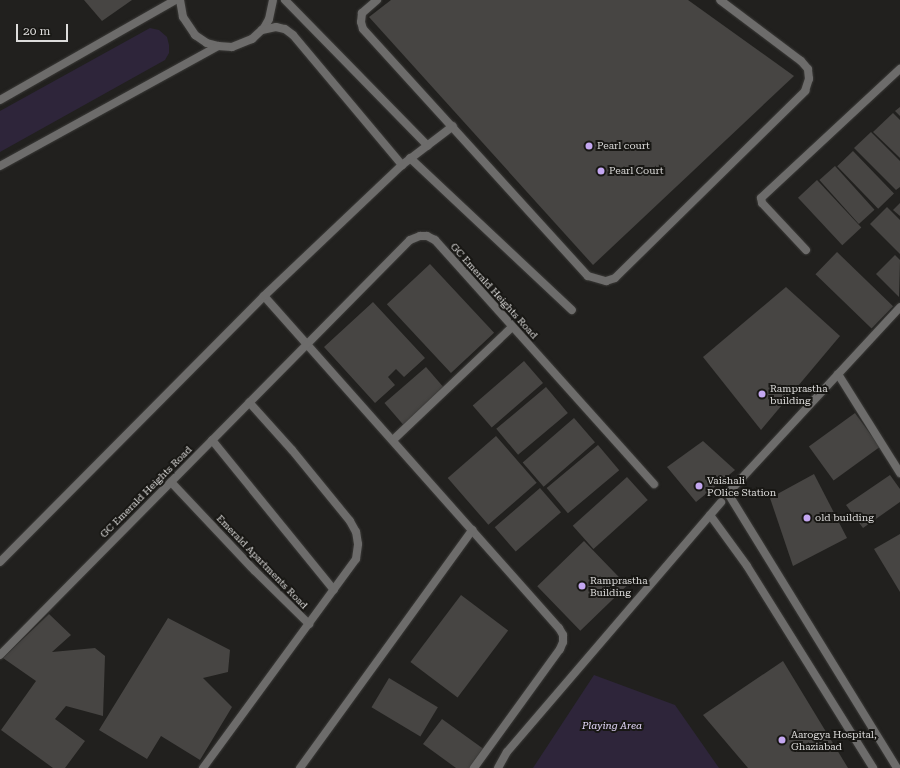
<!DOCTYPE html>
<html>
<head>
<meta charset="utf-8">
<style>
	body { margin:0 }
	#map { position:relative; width:900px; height:768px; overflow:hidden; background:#21201e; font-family:"Roboto Serif",serif }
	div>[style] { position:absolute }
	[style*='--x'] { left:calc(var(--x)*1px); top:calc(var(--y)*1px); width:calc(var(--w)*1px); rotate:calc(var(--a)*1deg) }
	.green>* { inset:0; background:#2e253a }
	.building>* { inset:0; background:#474543; transform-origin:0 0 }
	.roads { filter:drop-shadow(0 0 1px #3b3a38) drop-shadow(0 0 1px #3b3a38) }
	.minor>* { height:8px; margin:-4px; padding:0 4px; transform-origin:4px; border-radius:4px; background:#6d6c6b }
	.dots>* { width:11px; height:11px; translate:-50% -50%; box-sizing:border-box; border:2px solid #181714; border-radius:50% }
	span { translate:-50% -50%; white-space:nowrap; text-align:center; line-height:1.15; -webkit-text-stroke:4px #181714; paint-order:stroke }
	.poi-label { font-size:10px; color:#dddcdb }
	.left { translate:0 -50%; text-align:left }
	.street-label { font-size:10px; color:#dddcdb }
	.park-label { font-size:10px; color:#e6d9fc; font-style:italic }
	.scale { position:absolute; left:16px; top:24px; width:52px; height:18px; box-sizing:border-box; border:2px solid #dddcdb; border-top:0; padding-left:5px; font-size:12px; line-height:14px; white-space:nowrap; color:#dddcdb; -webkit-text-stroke:3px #181714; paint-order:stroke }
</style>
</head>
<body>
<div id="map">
	<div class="green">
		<i style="clip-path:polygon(150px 28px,159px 30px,167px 37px,169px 45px,169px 53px,165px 60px,0 152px,0 111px)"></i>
		<i style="clip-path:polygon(594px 675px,675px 705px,719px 768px,533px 768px)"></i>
	</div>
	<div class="building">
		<i style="clip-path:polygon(84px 0,132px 0,102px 21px)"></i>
		<i style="clip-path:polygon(391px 0,688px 0,794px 76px,593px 265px,369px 17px)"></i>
		<i style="clip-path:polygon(900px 107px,900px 116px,895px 111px)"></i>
		<i style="clip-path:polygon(893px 113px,900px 120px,900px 158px,873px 132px)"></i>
		<i style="clip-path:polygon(871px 132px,900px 161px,900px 187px,896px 190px,854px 148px)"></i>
		<i style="left:853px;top:151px;width:59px;height:22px;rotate:46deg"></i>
		<i style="left:835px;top:166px;width:59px;height:21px;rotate:48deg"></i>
		<i style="left:817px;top:180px;width:65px;height:26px;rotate:47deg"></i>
		<i style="clip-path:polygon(900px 203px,900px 216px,893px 210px)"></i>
		<i style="clip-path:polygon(887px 207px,900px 220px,900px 254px,870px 224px)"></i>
		<i style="left:837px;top:252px;width:78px;height:31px;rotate:44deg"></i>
		<i style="clip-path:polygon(895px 255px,900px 260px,899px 297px,876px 274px)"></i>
		<i style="left:430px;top:264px;width:94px;height:59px;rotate:47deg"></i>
		<i style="clip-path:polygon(786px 287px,840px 336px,761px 430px,703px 357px)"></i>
		<i style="clip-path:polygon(373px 302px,425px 358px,404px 377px,396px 369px,388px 377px,395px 385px,375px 403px,324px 347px)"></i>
		<i style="left:524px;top:361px;width:29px;height:68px;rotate:49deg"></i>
		<i style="left:426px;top:367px;width:29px;height:55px;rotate:49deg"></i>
		<i style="left:546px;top:387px;width:34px;height:65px;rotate:50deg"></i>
		<i style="left:855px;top:413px;width:42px;height:57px;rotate:54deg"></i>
		<i style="left:574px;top:418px;width:32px;height:68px;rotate:49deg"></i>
		<i style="left:496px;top:436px;width:62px;height:64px;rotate:49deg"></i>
		<i style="clip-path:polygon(703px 441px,735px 470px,696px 502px,667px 467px)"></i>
		<i style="left:598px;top:445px;width:33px;height:67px;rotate:50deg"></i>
		<i style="clip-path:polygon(814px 474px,847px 538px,793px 566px,770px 498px)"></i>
		<i style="clip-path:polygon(890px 475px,900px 489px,900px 502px,863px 528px,846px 505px)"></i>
		<i style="left:627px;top:477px;width:31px;height:73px;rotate:48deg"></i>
		<i style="left:540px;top:488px;width:32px;height:60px;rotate:49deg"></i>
		<i style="clip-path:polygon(900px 534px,900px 592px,874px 549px)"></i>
		<i style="left:584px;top:541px;width:62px;height:65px;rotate:46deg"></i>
		<i style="left:461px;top:595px;width:59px;height:84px;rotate:37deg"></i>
		<i style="clip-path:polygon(49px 614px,71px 635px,52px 652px,95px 648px,105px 656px,103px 716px,66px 706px,55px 719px,85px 741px,65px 768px,53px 768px,1px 730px,36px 681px,3px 658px)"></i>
		<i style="clip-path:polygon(168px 618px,230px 650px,228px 672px,203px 678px,232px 707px,200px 760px,161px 736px,147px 759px,99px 730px)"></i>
		<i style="clip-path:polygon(783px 661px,848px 768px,748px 768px,703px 715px)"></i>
		<i style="left:389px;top:678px;width:57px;height:34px;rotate:31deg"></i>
		<i style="clip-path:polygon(442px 719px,485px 750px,472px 768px,456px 768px,423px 744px)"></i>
	</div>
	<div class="roads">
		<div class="minor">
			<i style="--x:180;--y:0;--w:17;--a:80"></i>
			<i style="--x:183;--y:17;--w:22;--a:56"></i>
			<i style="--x:195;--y:35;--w:14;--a:34"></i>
			<i style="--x:207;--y:43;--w:11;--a:15"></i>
			<i style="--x:218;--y:46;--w:14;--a:4"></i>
			<i style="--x:232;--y:47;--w:22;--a:-22"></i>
			<i style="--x:252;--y:39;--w:16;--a:-43"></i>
			<i style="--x:264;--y:28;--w:10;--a:-61"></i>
			<i style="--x:269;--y:19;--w:19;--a:-78"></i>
			<i style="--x:285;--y:0;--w:204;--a:45.6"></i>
			<i style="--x:377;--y:0;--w:20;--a:139"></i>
			<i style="--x:362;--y:13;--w:9;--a:96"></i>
			<i style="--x:361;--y:22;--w:7;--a:74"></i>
			<i style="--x:363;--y:29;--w:334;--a:47.7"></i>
			<i style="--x:588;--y:276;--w:19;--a:16"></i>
			<i style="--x:606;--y:281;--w:9;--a:-18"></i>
			<i style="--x:615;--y:278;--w:267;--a:-44.5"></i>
			<i style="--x:805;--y:91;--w:13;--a:-72"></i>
			<i style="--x:809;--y:79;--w:10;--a:-96"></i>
			<i style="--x:808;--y:69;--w:11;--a:-131"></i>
			<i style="--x:801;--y:61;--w:101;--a:-143"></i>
			<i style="--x:262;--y:30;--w:14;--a:-12"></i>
			<i style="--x:276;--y:27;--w:9;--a:13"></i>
			<i style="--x:285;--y:29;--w:10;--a:37"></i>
			<i style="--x:293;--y:35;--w:170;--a:50"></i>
			<i style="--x:0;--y:100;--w:202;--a:-29.7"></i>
			<i style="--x:410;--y:158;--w:222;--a:43.2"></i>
			<i style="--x:0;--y:166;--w:249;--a:-28.8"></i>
			<i style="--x:806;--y:250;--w:64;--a:-133.1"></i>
			<i style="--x:762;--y:203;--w:5;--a:-101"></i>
			<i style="--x:761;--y:198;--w:190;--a:-42.9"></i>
			<i style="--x:264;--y:296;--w:444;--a:48.4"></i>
			<i style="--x:559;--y:628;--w:8;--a:60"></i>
			<i style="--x:563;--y:635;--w:7;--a:90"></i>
			<i style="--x:563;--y:642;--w:8;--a:113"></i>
			<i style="--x:560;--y:649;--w:147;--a:125.9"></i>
			<i style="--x:838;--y:374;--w:117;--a:57.9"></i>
			<i style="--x:212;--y:440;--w:193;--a:50.9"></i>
			<i style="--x:393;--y:440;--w:164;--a:-43.5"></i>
			<i style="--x:171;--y:482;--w:122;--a:46.7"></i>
			<i style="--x:255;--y:571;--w:76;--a:44.5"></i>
			<i style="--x:710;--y:515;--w:63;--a:54"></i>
			<i style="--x:747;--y:566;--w:238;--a:58"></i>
			<i style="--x:0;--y:562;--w:375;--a:-45.2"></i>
			<i style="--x:264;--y:296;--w:190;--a:-43.5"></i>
			<i style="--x:402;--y:165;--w:64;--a:-37.4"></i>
			<i style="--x:0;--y:655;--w:583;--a:-45.35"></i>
			<i style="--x:410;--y:240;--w:11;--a:-22"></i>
			<i style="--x:420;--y:236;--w:7;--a:0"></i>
			<i style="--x:427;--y:236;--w:9;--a:27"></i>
			<i style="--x:435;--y:240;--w:328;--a:48.1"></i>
			<i style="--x:203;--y:768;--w:259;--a:-53.8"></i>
			<i style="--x:356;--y:559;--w:15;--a:-82"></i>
			<i style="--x:358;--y:544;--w:12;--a:-99"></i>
			<i style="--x:356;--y:532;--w:13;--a:-119"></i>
			<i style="--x:350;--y:521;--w:92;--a:-129.2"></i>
			<i style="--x:292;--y:450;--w:64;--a:-131.9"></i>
			<i style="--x:300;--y:768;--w:294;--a:-54.1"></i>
			<i style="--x:498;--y:768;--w:18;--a:-61"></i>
			<i style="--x:507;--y:752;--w:329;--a:-49.4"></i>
			<i style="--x:897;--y:768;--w:323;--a:-121.6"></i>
			<i style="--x:728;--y:493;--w:253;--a:-47.2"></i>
		</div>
	</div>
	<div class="dots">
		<i style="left:589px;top:146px;background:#c4a7f1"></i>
		<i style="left:601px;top:171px;background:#c4a7f1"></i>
		<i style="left:762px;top:394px;background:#c4a7f1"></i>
		<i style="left:699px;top:486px;background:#c4a7f1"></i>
		<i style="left:807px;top:518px;background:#c4a7f1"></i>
		<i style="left:582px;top:586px;background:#c4a7f1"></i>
		<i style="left:782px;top:740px;background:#c4a7f1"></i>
	</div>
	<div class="poi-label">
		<span class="left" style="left:597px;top:146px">Pearl court</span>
		<span class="left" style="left:609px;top:171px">Pearl Court</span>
		<span class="left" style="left:770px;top:394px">Ramprastha<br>building</span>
		<span class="left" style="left:707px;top:486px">Vaishali<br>POlice Station</span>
		<span class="left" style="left:815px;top:518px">old building</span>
		<span class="left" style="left:590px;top:586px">Ramprastha<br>Building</span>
		<span class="left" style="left:791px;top:740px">Aarogya Hospital,<br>Ghaziabad</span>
	</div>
	<div class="street-label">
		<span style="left:494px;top:291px;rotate:48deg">GC Emerald Heights Road</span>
		<span style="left:146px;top:492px;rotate:-45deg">GC Emerald Heights Road</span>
		<span style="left:262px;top:562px;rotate:46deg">Emerald Apartments Road</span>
	</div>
	<div class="park-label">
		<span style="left:612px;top:726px">Playing Area</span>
	</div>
	<div class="scale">20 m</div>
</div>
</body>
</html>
